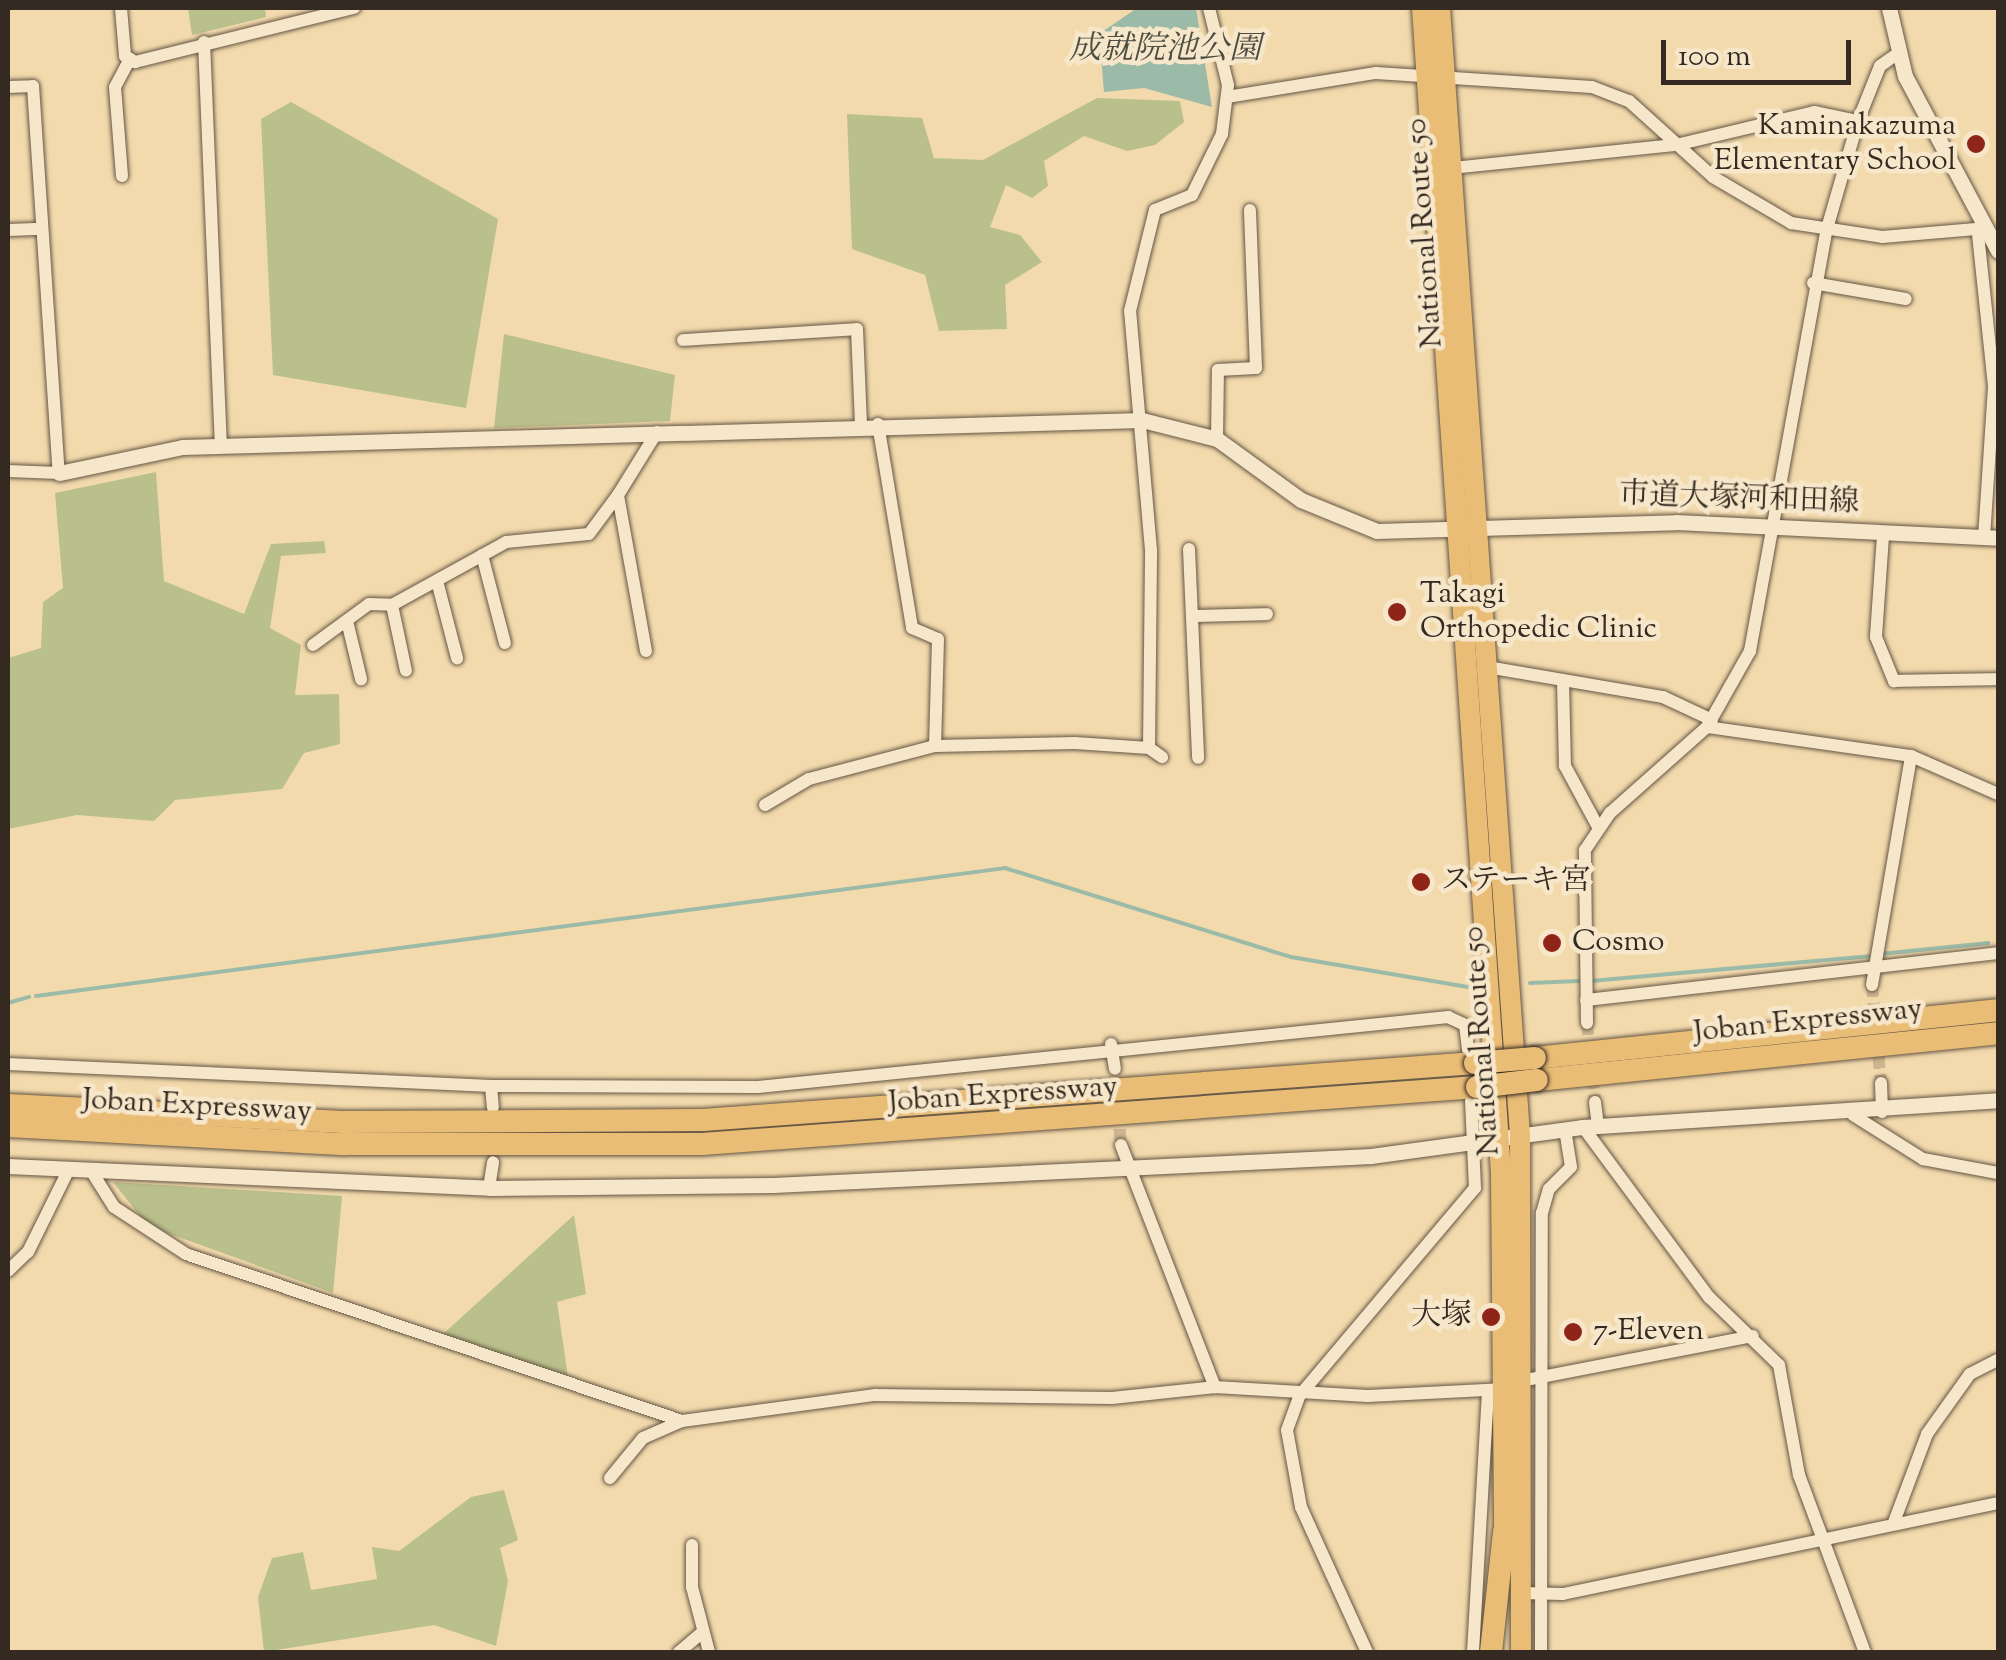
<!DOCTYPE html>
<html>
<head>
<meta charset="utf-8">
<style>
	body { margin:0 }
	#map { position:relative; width:2006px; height:1660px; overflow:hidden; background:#f3daad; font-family:"Sorts Mill Goudy","Noto Serif JP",serif }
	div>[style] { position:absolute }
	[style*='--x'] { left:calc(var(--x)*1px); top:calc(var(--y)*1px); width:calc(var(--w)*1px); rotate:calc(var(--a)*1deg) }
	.green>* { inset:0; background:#bac08b }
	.water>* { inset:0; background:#9bbba8 }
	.stream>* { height:4px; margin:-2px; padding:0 2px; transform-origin:2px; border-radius:2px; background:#9bbba8 }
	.minor-tunnel>* { height:12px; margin-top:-6px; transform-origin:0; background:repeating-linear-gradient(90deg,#cdb791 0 12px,transparent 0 18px) }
	.roads { filter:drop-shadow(0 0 2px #645644) drop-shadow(0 0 2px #645644) }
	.minor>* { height:12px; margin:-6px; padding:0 6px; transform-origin:6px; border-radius:6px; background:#f7e7ca }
	.tertiary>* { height:15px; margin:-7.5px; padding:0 7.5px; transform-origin:7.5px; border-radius:7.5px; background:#f7e7ca }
	.trunk>* { height:20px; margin:-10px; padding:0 10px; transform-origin:10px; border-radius:10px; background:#eabd76 }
	.motorway>* { height:22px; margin:-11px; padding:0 11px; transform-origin:11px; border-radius:11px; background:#eabd76 }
	.bridges { filter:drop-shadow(0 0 2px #342a21) drop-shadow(0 0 2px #342a21) }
	.motorway-bridge>* { height:22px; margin:-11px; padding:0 11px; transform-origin:11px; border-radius:11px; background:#eabd76 }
	.dots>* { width:28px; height:28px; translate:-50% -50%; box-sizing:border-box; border:5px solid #f7e7ca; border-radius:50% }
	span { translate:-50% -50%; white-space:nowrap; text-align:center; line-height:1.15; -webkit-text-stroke:9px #f7e7ca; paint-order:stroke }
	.poi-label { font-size:30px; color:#342a21 }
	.right { translate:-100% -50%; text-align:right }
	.left { translate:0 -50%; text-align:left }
	.street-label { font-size:30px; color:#342a21 }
	.water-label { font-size:32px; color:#4e4e43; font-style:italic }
	.frame { position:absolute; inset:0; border:10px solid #342a21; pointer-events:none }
	.scale { position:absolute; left:1661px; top:40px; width:190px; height:45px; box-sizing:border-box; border:5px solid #342a21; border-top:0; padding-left:12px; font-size:30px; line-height:35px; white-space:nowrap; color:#342a21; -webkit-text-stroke:8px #f7e7ca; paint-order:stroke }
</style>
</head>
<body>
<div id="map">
	<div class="green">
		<i style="clip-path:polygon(188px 8px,265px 8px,266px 17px,192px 35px)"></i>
		<i style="clip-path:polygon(1097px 98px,1180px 101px,1184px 122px,1155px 145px,1127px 151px,1084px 136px,1044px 161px,1048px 186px,1032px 198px,1006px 185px,990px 227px,1020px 235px,1042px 262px,1005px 285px,1007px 329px,939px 331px,925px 275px,852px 249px,847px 114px,922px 118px,934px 158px,983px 160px)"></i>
		<i style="clip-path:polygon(291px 102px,498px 219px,466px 408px,273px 375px,261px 119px)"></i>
		<i style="clip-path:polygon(504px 334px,675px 375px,670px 421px,494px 428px)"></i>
		<i style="clip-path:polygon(156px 472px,164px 581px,244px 614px,271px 544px,324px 541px,326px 553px,281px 556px,270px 628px,301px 645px,295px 695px,339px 694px,340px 744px,304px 753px,282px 789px,175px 800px,154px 821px,77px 815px,8px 829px,8px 658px,41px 648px,43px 602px,63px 588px,55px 493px)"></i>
		<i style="clip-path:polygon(113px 1182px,342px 1196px,333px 1293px,148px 1226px)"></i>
		<i style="clip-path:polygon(574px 1215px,586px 1294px,557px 1302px,568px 1377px,443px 1334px)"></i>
		<i style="clip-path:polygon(504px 1490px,518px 1540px,500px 1548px,508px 1581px,496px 1646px,434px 1625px,264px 1652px,258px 1597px,272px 1558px,303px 1552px,311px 1590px,377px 1579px,372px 1547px,399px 1551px,471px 1497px)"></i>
	</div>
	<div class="water">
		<i style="clip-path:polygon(1137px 8px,1196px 8px,1212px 107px,1144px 88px,1104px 92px,1099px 34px)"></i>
	</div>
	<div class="stream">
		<i style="--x:1880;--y:954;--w:109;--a:-5.8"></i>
		<i style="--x:1591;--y:981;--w:279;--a:-5.1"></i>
		<i style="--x:1530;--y:983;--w:49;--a:-2.3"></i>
		<i style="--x:36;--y:996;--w:977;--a:-7.52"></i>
		<i style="--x:1005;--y:868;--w:300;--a:17.3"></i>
		<i style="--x:1291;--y:957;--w:181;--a:9.6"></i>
		<i style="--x:8;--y:1003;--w:22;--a:-16"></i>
	</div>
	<div class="minor-tunnel">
		<i style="--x:1872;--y:985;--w:98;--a:84.8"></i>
		<i style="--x:1587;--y:1023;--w:79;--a:84.2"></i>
		<i style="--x:1118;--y:1111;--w:34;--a:85"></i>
	</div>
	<div class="roads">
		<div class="minor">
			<i style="--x:121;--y:8;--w:48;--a:85.2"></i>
			<i style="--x:125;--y:56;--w:12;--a:31"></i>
			<i style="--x:135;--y:62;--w:226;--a:-13.9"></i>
			<i style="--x:204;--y:42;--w:404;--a:87.6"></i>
			<i style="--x:8;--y:87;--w:25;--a:-2"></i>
			<i style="--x:33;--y:86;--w:388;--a:86.2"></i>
			<i style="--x:59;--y:473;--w:51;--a:-177.8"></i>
			<i style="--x:1227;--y:97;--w:151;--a:-9.2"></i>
			<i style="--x:1376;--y:73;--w:216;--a:3.7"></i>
			<i style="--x:1592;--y:87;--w:40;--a:21"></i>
			<i style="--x:1629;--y:101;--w:113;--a:42.1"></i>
			<i style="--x:1713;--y:177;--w:91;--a:30.5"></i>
			<i style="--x:1791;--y:223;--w:92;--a:8.7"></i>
			<i style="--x:1882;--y:237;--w:106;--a:-4.9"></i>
			<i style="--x:1452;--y:168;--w:225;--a:-5.9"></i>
			<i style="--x:1676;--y:145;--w:142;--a:-13.4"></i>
			<i style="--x:1814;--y:112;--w:45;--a:11.6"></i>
			<i style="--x:122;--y:176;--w:89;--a:-94.5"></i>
			<i style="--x:115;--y:87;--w:32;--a:-62"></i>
			<i style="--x:8;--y:230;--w:34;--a:-2"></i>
			<i style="--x:1978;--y:234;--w:154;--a:84"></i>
			<i style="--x:1994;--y:387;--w:150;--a:93.8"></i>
			<i style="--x:1813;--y:283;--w:94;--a:9.8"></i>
			<i style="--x:683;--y:340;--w:174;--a:-3.6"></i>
			<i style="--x:857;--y:329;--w:96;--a:87.6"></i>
			<i style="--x:878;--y:424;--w:207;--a:80.5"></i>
			<i style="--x:912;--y:628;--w:28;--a:23"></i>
			<i style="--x:938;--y:639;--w:107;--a:91.6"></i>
			<i style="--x:1217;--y:439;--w:69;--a:-89.2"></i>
			<i style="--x:1218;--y:370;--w:38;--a:-3"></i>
			<i style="--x:1256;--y:368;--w:158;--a:-92.2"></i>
			<i style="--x:1883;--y:536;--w:101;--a:94"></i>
			<i style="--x:1876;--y:637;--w:48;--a:67.8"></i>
			<i style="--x:1894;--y:681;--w:104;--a:-1.1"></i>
			<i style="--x:1189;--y:549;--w:209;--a:87.5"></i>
			<i style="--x:482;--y:555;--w:91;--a:75.4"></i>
			<i style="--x:437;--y:581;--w:80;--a:75.4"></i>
			<i style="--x:392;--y:605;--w:67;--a:78"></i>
			<i style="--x:1192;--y:616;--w:75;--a:-1.5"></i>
			<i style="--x:347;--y:621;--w:60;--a:76.4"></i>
			<i style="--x:313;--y:645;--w:69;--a:-36.2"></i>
			<i style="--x:369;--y:604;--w:23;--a:2"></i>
			<i style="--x:392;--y:605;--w:130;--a:-28.9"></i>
			<i style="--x:506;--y:542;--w:83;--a:-5.5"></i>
			<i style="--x:589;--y:534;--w:49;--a:-53.4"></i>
			<i style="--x:646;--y:651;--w:158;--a:-100.2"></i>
			<i style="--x:618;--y:495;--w:74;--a:-58.2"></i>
			<i style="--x:1487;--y:667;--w:179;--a:9.7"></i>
			<i style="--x:1663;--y:697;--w:54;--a:25.1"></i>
			<i style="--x:1563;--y:681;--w:85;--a:88.7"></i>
			<i style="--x:1565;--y:766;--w:69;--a:61.6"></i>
			<i style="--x:1707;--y:727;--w:206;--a:8.1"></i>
			<i style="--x:1911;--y:756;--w:95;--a:23.6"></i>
			<i style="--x:1149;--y:748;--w:198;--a:-89.4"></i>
			<i style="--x:1151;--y:550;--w:240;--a:-95"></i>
			<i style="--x:1130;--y:311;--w:104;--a:-76.1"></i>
			<i style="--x:1155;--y:210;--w:40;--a:-22"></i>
			<i style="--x:1192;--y:195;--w:68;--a:-63.8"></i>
			<i style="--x:1222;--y:134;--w:49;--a:-83"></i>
			<i style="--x:1228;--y:85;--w:79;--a:-103.9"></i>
			<i style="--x:765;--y:805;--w:51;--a:-30.6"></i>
			<i style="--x:809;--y:779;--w:130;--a:-14.7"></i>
			<i style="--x:935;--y:746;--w:140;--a:-1.2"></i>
			<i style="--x:1075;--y:743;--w:74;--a:3.9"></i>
			<i style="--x:1149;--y:748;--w:16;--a:35"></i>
			<i style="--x:1872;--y:985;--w:232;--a:-80.3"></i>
			<i style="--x:1586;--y:1000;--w:415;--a:-6.5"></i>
			<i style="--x:1587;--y:1023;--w:173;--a:-90.7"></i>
			<i style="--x:1585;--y:850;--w:45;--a:-56"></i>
			<i style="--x:1610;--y:813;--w:130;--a:-41.6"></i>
			<i style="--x:1707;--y:727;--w:87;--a:-60.5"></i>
			<i style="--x:1750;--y:651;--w:426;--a:-79.7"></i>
			<i style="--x:1826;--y:232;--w:116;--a:-73.9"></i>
			<i style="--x:1858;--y:121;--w:59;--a:-68.2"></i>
			<i style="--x:1880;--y:66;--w:21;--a:-35"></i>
			<i style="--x:1111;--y:1044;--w:25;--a:81"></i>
			<i style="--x:8;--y:1064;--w:484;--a:2.6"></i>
			<i style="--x:491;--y:1086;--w:267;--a:0.2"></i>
			<i style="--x:758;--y:1087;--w:694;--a:-5.79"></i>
			<i style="--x:1448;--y:1017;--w:19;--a:25"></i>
			<i style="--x:1465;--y:1025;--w:25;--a:83"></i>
			<i style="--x:1881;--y:1083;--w:29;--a:88"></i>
			<i style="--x:491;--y:1086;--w:21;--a:85"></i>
			<i style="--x:1595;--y:1102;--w:25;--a:83"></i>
			<i style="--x:1853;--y:1115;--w:83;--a:32.2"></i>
			<i style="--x:1923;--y:1159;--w:76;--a:10.6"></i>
			<i style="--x:1583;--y:1127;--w:212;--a:53.5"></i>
			<i style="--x:1709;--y:1297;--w:98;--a:44.2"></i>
			<i style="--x:1779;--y:1365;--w:112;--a:79.7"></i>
			<i style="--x:1799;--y:1475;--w:189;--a:69.6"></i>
			<i style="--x:1121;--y:1145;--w:260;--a:68.8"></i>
			<i style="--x:1215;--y:1387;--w:153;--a:3.4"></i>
			<i style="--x:1368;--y:1396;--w:137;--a:-2.9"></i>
			<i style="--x:90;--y:1169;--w:45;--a:57.7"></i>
			<i style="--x:114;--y:1207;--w:86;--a:33.1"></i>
			<i style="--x:186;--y:1254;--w:523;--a:18.61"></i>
			<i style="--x:682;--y:1421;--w:195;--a:-7.7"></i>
			<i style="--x:875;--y:1395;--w:237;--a:0.7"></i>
			<i style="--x:1112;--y:1398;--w:104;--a:-6.1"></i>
			<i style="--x:489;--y:1188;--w:26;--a:-81"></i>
			<i style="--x:8;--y:1271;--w:28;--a:-44"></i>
			<i style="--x:28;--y:1252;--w:93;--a:-63.7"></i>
			<i style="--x:1526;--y:1380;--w:231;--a:-11"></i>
			<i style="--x:610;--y:1478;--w:52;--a:-50.5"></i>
			<i style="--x:643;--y:1438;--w:43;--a:-23.6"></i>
			<i style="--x:1894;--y:1522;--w:94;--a:-69.4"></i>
			<i style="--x:1927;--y:1434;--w:74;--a:-54.4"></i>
			<i style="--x:1970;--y:1374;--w:31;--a:-27"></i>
			<i style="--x:692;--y:1545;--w:42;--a:90"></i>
			<i style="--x:692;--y:1587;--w:67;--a:75.3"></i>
			<i style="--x:1522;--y:1593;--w:41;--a:1.4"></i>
			<i style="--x:1563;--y:1594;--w:444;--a:-11.8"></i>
			<i style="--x:679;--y:1652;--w:30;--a:-40"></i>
			<i style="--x:1367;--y:1652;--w:159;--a:-114.5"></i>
			<i style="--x:1301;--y:1507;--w:78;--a:-100.3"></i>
			<i style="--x:1287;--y:1430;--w:37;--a:-70"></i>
			<i style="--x:1300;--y:1395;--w:271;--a:-49.8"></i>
			<i style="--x:1475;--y:1188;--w:87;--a:-92.6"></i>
			<i style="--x:1473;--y:1652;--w:261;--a:-86.7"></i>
			<i style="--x:1541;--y:1652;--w:439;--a:-89.9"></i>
			<i style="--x:1542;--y:1213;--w:25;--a:-74"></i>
			<i style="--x:1549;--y:1189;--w:31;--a:-45"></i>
			<i style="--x:1571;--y:1167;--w:37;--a:-99"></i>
		</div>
		<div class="tertiary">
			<i style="--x:1889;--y:8;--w:70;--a:76.8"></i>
			<i style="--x:1905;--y:76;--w:198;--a:62"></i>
			<i style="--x:59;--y:473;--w:126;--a:-11.9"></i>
			<i style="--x:182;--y:447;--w:960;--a:-1.61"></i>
			<i style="--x:1142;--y:420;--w:77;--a:14.2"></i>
			<i style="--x:1217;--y:439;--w:104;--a:36"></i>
			<i style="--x:1301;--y:500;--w:82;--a:22.2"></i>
			<i style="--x:1377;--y:531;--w:299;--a:-1.7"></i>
			<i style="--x:1676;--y:522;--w:322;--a:2.8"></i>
			<i style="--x:8;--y:1166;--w:482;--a:2.6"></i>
			<i style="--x:489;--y:1188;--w:284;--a:-0.6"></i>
			<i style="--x:773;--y:1185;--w:599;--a:-2.78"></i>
			<i style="--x:1371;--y:1156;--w:214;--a:-7.8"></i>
			<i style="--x:1583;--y:1127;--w:416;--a:-3.7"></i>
		</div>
		<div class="trunk">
			<i style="--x:1422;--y:8;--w:1168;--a:86.12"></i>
			<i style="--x:1501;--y:1173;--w:373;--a:89.5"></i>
			<i style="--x:1440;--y:8;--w:1131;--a:85.94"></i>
			<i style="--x:1520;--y:1136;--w:516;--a:89.89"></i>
		</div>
		<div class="motorway">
			<i style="--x:1535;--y:1058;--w:465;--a:-5.9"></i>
			<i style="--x:1537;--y:1080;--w:463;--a:-5.8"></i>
			<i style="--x:8;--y:1105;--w:335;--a:2.9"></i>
			<i style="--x:343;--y:1122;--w:360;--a:-0.3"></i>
			<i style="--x:703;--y:1120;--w:774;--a:-4.22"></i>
			<i style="--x:8;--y:1126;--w:337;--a:3.1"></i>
			<i style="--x:345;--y:1144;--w:357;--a:0"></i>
			<i style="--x:702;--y:1144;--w:777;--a:-4.21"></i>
			<i style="--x:1491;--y:1652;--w:121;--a:-83.8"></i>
		</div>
	</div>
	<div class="bridges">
		<div class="motorway-bridge">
			<i style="--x:1475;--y:1063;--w:60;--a:-4.8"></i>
			<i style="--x:1477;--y:1087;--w:60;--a:-6.7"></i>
		</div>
	</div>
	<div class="dots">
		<i style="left:1976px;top:144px;background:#8f2418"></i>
		<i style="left:1397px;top:612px;background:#8f2418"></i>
		<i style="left:1421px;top:882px;background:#8f2418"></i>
		<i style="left:1552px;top:943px;background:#8f2418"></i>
		<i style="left:1491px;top:1317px;background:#8f2418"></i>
		<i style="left:1573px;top:1332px;background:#8f2418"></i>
	</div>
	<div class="poi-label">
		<span class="right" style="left:1956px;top:144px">Kaminakazuma<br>Elementary School</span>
		<span class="left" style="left:1420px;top:612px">Takagi<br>Orthopedic Clinic</span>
		<span class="left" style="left:1441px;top:882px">ステーキ宮</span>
		<span class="left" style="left:1572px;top:943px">Cosmo</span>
		<span class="right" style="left:1471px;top:1317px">大塚</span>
		<span class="left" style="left:1593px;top:1332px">7-Eleven</span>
	</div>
	<div class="street-label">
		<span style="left:1426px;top:233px;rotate:-94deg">National Route 50</span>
		<span style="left:1739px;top:500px;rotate:2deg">市道大塚河和田線</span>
		<span style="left:1808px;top:1022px;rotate:-6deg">Joban Expressway</span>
		<span style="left:1483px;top:1041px;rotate:-94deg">National Route 50</span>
		<span style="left:1003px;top:1096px;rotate:-4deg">Joban Expressway</span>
		<span style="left:197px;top:1107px;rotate:3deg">Joban Expressway</span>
	</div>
	<div class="water-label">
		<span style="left:1165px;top:50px">成就院池公園</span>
	</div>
	<div class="frame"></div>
	<div class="scale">100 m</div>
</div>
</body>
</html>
